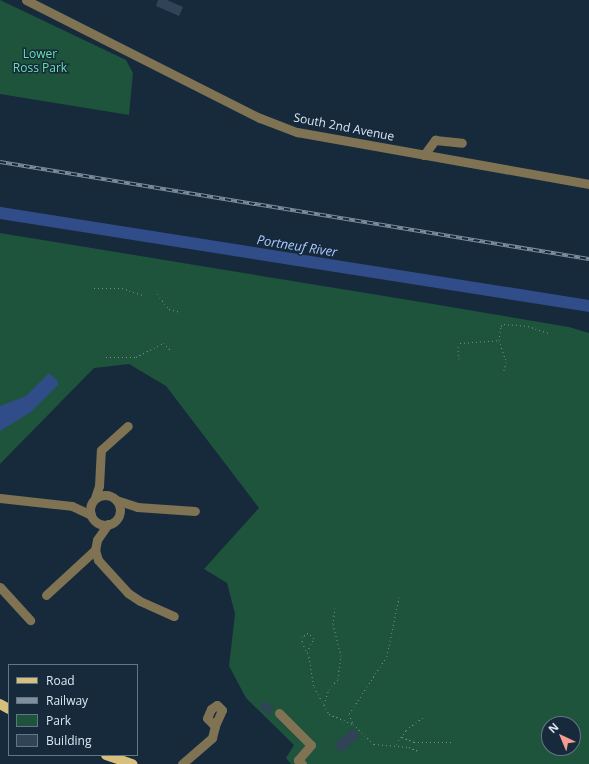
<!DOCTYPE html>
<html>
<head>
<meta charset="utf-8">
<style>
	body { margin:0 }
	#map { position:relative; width:589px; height:764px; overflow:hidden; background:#162a3c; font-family:"Open Sans",sans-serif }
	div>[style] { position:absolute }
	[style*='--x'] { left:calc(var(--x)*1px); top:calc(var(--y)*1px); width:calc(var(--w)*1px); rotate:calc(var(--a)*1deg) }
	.green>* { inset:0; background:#1e533c }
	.water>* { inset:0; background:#304c89 }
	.river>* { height:12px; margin:-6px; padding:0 6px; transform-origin:6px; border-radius:6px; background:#304c89 }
	.building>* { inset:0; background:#2f4557; transform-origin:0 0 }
	.path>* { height:1px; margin-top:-0.5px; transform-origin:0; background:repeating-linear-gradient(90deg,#798a98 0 1px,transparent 0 4px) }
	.minor>* { height:9px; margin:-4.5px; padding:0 4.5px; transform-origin:4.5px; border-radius:4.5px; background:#7f7354 }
	.minor>.ring { margin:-4.5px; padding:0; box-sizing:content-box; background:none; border:9px solid #7f7354; border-radius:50% }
	.major>* { height:10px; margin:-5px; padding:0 5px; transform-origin:5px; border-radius:5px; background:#d7bf7c }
	.rail>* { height:3.5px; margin-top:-1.75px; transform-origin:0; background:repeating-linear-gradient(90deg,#162a3c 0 6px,#7f8f9d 0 12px); box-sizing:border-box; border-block:1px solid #7f8f9d }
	span { translate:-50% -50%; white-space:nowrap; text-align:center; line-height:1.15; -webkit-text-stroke:3px #162a3c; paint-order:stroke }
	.park-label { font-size:12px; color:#68e3ac }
	.street-label { font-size:12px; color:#dae7f2 }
	.water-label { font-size:13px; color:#abc7fd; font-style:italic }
	.legend { position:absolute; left:8px; top:664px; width:130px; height:92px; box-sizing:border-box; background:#162a3c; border:1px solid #647685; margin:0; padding:5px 7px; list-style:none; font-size:12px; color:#dae7f2 }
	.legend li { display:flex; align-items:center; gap:8px; height:20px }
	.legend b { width:20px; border:1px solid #647685 }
	.north { position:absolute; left:541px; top:716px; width:40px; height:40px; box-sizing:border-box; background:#162a3c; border:1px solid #647685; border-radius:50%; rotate:316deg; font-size:11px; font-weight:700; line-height:16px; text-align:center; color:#dae7f2 }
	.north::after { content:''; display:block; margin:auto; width:14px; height:18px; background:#f59c93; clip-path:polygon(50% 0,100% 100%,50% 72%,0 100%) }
</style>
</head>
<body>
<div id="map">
	<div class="green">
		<i style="clip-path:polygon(0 0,126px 60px,133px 73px,129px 115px,0 94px)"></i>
		<i style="clip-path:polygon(evenodd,0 233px,421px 302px,569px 327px,589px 333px,589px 764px,291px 764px,286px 758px,294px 745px,246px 698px,229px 666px,235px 614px,227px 583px,204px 569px,259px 508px,166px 386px,129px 364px,94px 368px,0 464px,0 233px,549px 724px,573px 724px,573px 748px,549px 748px,549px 724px)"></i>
	</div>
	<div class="water">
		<i style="clip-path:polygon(49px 373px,58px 381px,58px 385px,31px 412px,0 431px,0 406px,26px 396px)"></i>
	</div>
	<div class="river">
		<i style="--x:0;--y:213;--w:596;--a:8.97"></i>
	</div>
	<div class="building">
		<i style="clip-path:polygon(158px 0,167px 0,183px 7px,179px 16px,156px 6px)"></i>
		<i style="clip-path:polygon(265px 701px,274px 709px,268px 715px,260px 706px)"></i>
		<i style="left:353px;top:728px;width:11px;height:25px;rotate:49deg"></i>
	</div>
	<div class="path">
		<i style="--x:94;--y:288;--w:28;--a:0"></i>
		<i style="--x:122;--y:288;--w:21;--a:19"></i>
		<i style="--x:157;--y:294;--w:19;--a:51"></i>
		<i style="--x:169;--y:309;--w:11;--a:15"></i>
		<i style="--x:499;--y:340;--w:14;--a:-82"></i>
		<i style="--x:501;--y:326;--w:4;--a:-34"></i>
		<i style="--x:504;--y:324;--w:24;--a:5"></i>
		<i style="--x:528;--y:326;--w:24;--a:19"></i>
		<i style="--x:106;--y:357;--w:30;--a:0"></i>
		<i style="--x:136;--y:357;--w:30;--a:-27"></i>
		<i style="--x:163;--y:343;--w:12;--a:42"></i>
		<i style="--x:459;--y:359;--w:12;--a:-95"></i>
		<i style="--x:458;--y:347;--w:4;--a:-63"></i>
		<i style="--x:460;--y:343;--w:39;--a:-4"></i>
		<i style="--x:499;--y:340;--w:23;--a:72"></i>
		<i style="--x:506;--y:362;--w:12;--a:104"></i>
		<i style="--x:399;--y:597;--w:60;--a:101.5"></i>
		<i style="--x:387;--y:656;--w:69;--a:123.2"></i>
		<i style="--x:349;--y:714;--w:11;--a:68"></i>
		<i style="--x:353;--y:724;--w:29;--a:44"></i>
		<i style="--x:374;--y:744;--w:35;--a:5"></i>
		<i style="--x:409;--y:747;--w:10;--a:24"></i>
		<i style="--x:307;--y:652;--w:16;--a:-63"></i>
		<i style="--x:314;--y:638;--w:8;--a:-140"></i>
		<i style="--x:308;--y:633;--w:7;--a:146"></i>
		<i style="--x:302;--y:637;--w:5;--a:90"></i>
		<i style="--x:302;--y:642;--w:17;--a:65"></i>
		<i style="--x:309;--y:657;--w:30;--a:81"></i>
		<i style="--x:314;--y:687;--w:31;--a:61"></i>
		<i style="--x:329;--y:714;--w:25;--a:23"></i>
		<i style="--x:324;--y:704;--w:16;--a:-72"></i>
		<i style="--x:329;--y:689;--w:13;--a:-48"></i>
		<i style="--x:338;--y:679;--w:23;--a:-83"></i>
		<i style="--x:341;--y:656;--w:33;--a:-104"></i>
		<i style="--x:333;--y:624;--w:16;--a:-83"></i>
		<i style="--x:402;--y:737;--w:13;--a:23"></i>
		<i style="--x:414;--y:742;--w:39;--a:0"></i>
		<i style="--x:396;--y:744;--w:17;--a:-54"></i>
		<i style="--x:406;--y:730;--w:21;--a:-37"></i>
	</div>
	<div class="minor">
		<i style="--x:26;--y:0;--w:262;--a:26.8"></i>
		<i style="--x:260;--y:118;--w:40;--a:21"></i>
		<i style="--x:297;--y:132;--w:297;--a:10.1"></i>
		<i style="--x:424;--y:155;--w:19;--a:-54"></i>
		<i style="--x:435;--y:140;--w:27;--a:6"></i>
		<i class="ring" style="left:90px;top:495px;width:21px;height:21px"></i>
		<i style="--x:0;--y:498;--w:72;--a:6.3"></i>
		<i style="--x:72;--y:506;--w:21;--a:25"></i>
		<i style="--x:95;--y:498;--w:13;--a:-72"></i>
		<i style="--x:99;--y:486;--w:36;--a:-87"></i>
		<i style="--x:101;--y:450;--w:36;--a:-42"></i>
		<i style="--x:116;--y:500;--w:22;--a:18"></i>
		<i style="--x:137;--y:507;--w:58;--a:3.9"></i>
		<i style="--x:108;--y:524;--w:19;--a:125"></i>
		<i style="--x:97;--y:540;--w:10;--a:101"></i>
		<i style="--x:95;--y:550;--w:10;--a:73"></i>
		<i style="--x:98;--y:560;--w:45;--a:47.7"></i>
		<i style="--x:128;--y:593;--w:14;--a:34"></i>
		<i style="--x:140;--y:601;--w:37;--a:24"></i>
		<i style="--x:0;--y:587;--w:45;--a:47.7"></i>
		<i style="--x:46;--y:595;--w:67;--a:-42.6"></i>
		<i style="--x:217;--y:705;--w:7;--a:45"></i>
		<i style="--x:222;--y:710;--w:17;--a:114"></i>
		<i style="--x:215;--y:726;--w:11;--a:-135"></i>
		<i style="--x:207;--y:718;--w:10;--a:-66"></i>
		<i style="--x:211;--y:709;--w:7;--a:-34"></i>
		<i style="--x:279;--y:713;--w:45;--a:45"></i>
		<i style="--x:311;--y:745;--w:20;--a:131"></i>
		<i style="--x:298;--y:760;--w:6;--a:45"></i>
		<i style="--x:182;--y:764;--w:40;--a:-41"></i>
		<i style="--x:212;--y:738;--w:12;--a:-76"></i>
	</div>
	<div class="major">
		<i style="--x:0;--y:704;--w:10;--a:29"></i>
		<i style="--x:106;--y:755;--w:28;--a:19"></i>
	</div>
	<div class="rail">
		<i style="--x:0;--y:162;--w:597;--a:9.35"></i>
	</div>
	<div class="park-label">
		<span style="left:40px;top:61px">Lower<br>Ross Park</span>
	</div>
	<div class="street-label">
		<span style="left:344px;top:127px;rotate:11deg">South 2nd Avenue</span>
	</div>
	<div class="water-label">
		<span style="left:297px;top:246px;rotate:9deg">Portneuf River</span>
	</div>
	<ul class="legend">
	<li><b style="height:5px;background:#d7bf7c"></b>Road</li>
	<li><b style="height:5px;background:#7f8f9d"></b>Railway</li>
	<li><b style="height:11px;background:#1e533c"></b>Park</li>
	<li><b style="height:11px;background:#2f4557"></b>Building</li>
	</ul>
	<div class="north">N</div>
</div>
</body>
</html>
